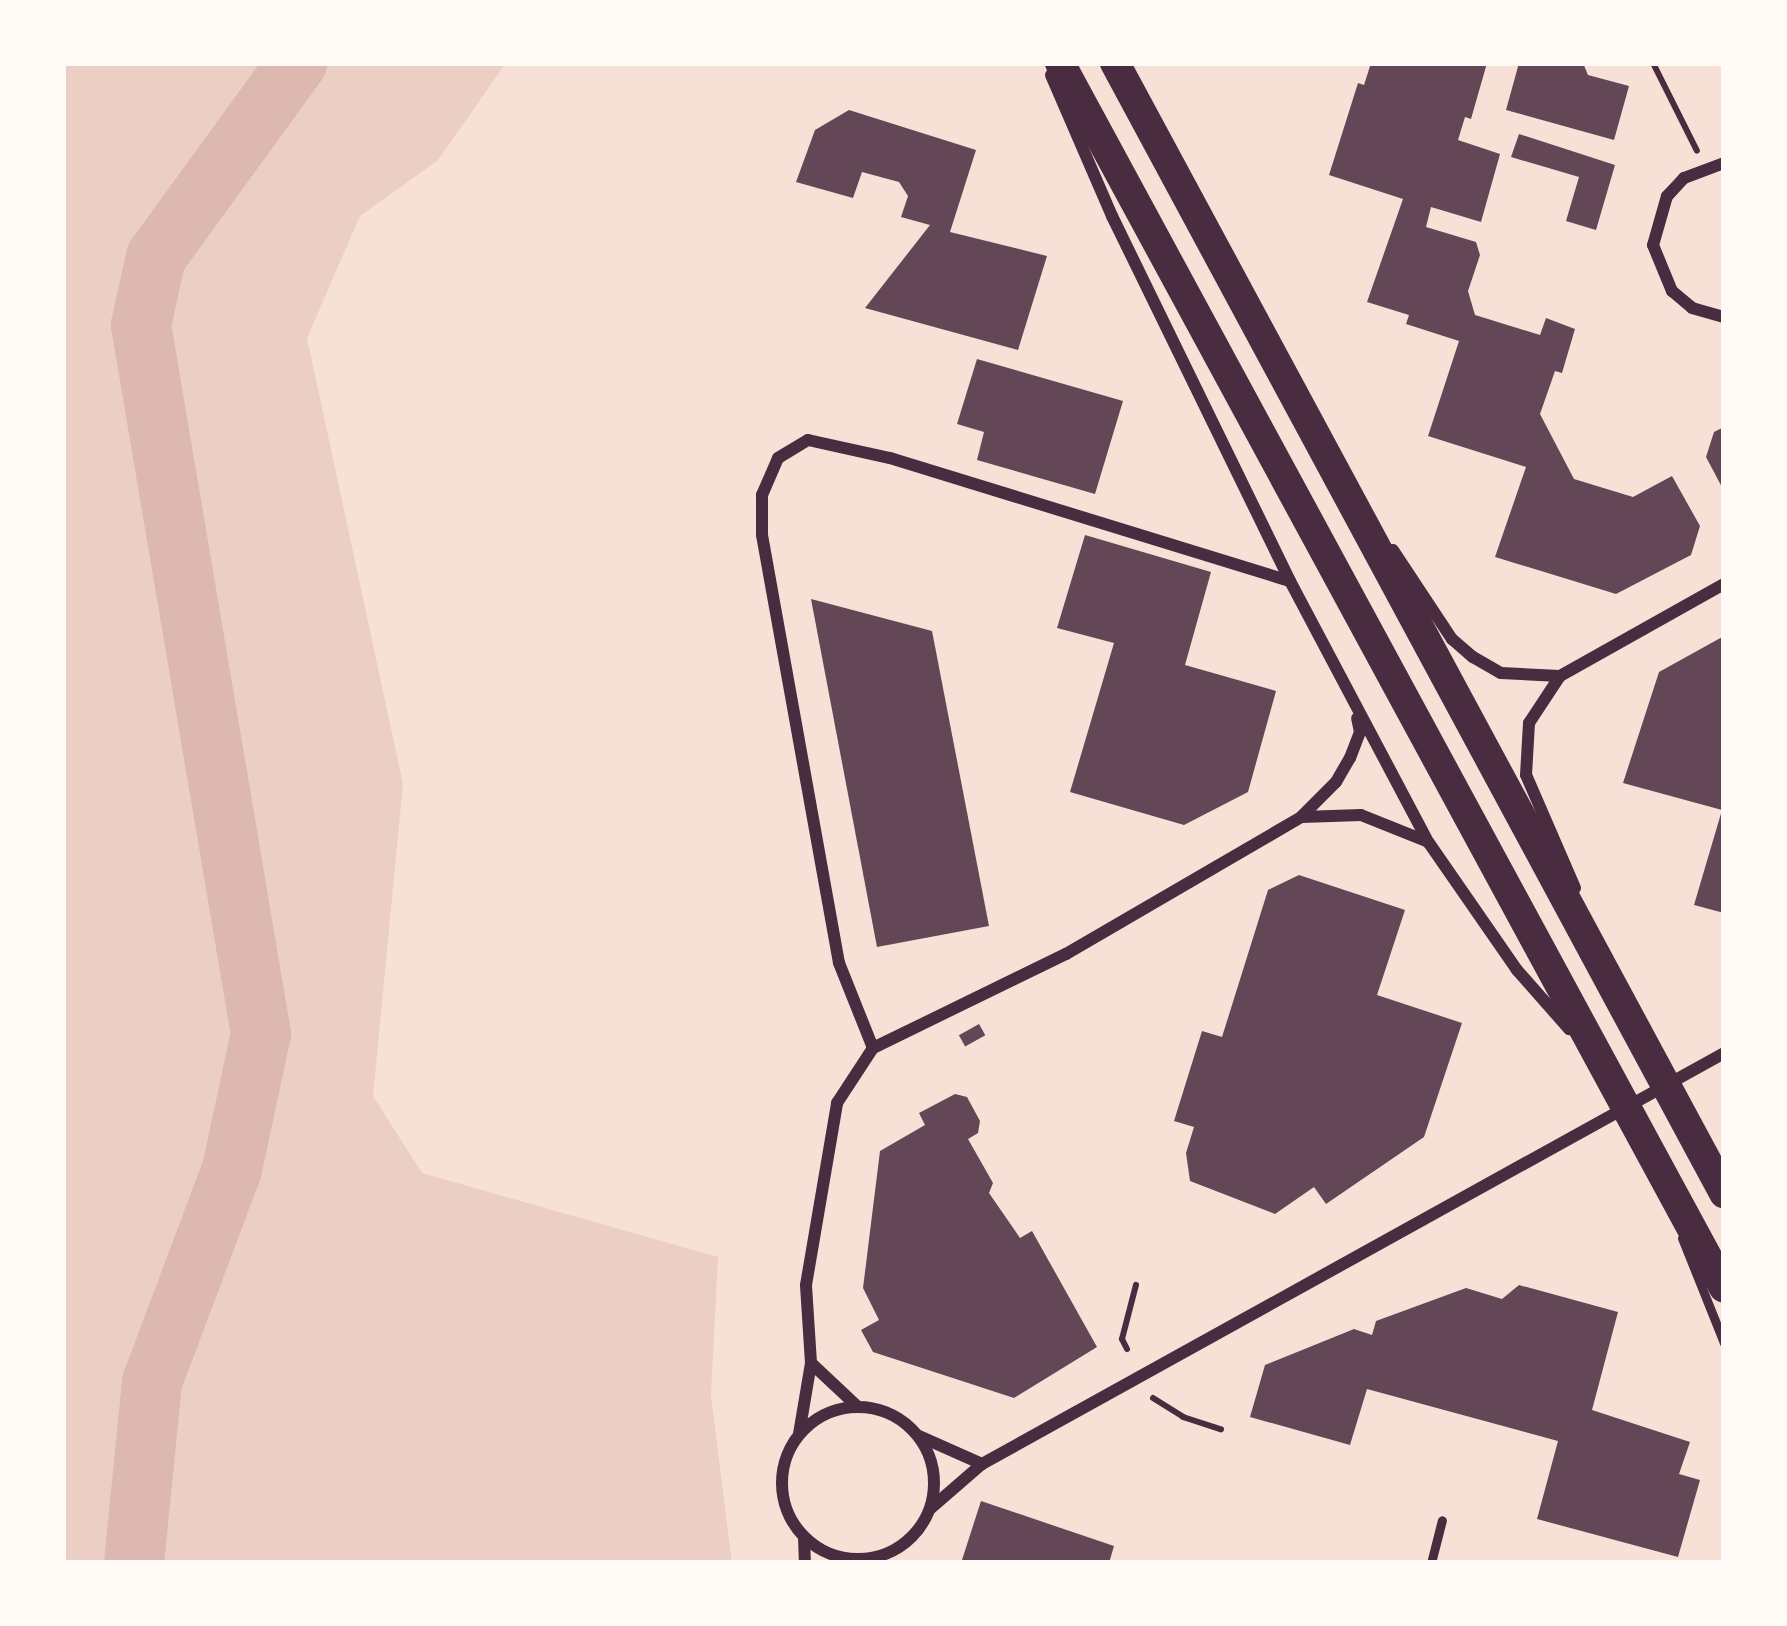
<!DOCTYPE html>
<html>
<head>
<meta charset="utf-8">
<style>
	body { margin:0 }
	#map { position:relative; width:1787px; height:1626px; overflow:hidden; background:#f7e1d7; font-family:Commissioner,sans-serif }
	div>[style] { position:absolute }
	[style*='--x'] { left:calc(var(--x)*1px); top:calc(var(--y)*1px); width:calc(var(--w)*1px); rotate:calc(var(--a)*1deg) }
	.green>* { inset:0; background:#ebcfc5 }
	.river>* { height:60px; margin:-30px; padding:0 30px; transform-origin:30px; border-radius:30px; background:#dcb8b0 }
	.building>* { inset:0; background:#644757; transform-origin:0 0 }
	.path>* { height:6px; margin:-3px; padding:0 3px; transform-origin:3px; border-radius:3px; background:#4a2c40 }
	.service>* { height:9px; margin:-4.5px; padding:0 4.5px; transform-origin:4.5px; border-radius:4.5px; background:#4a2c40 }
	.minor>* { height:12px; margin:-6px; padding:0 6px; transform-origin:6px; border-radius:6px; background:#4a2c40 }
	.minor>.ring { margin:-6px; padding:0; box-sizing:content-box; background:none; border:12px solid #4a2c40; border-radius:50% }
	.primary>* { height:30px; margin:-15px; padding:0 15px; transform-origin:15px; border-radius:15px; background:#4a2c40 }
	span { translate:-50% -50%; white-space:nowrap; text-align:center; line-height:1.15; -webkit-text-stroke:12px #fffaf5; paint-order:stroke }
	.frame { position:absolute; inset:0; border:66px solid #fffaf5; pointer-events:none }
</style>
</head>
<body>
<div id="map">
	<div class="green">
		<i style="clip-path:polygon(63px 63px,506px 63px,438px 160px,360px 216px,307px 338px,403px 784px,373px 1096px,422px 1173px,718px 1257px,711px 1395px,732px 1563px,63px 1563px)"></i>
	</div>
	<div class="river">
		<i style="--x:134;--y:1563;--w:182;--a:-84.3"></i>
		<i style="--x:152;--y:1382;--w:228;--a:-69.4"></i>
		<i style="--x:232;--y:1169;--w:138;--a:-77.9"></i>
		<i style="--x:261;--y:1034;--w:719;--a:-99.61"></i>
		<i style="--x:141;--y:325;--w:70;--a:-77.6"></i>
		<i style="--x:156;--y:257;--w:240;--a:-54"></i>
	</div>
	<div class="building">
		<i style="clip-path:polygon(1371px 63px,1487px 63px,1471px 119px,1465px 117px,1458px 140px,1500px 154px,1481px 222px,1431px 207px,1426px 227px,1476px 242px,1480px 255px,1468px 291px,1475px 315px,1540px 335px,1546px 318px,1575px 329px,1562px 373px,1555px 371px,1540px 414px,1574px 479px,1633px 497px,1672px 476px,1700px 526px,1691px 555px,1616px 594px,1495px 557px,1526px 467px,1428px 436px,1459px 341px,1406px 324px,1409px 315px,1367px 302px,1403px 199px,1329px 175px,1358px 83px,1364px 85px)"></i>
		<i style="clip-path:polygon(1519px 63px,1583px 63px,1588px 75px,1629px 86px,1614px 140px,1506px 110px)"></i>
		<i style="clip-path:polygon(849px 110px,976px 150px,950px 232px,1047px 256px,1018px 350px,865px 308px,930px 225px,901px 217px,908px 196px,899px 182px,862px 172px,853px 198px,796px 182px,815px 130px)"></i>
		<i style="clip-path:polygon(1519px 134px,1615px 165px,1596px 230px,1566px 221px,1579px 177px,1511px 157px)"></i>
		<i style="clip-path:polygon(977px 359px,1123px 401px,1095px 494px,977px 460px,984px 432px,957px 424px)"></i>
		<i style="clip-path:polygon(1724px 427px,1724px 491px,1706px 457px,1714px 432px)"></i>
		<i style="clip-path:polygon(1085px 535px,1211px 572px,1185px 665px,1276px 691px,1248px 792px,1184px 825px,1070px 792px,1114px 643px,1057px 628px)"></i>
		<i style="clip-path:polygon(811px 599px,932px 631px,989px 926px,877px 947px)"></i>
		<i style="clip-path:polygon(1724px 636px,1724px 913px,1694px 905px,1722px 810px,1623px 783px,1659px 672px)"></i>
		<i style="clip-path:polygon(1299px 875px,1405px 910px,1377px 995px,1462px 1023px,1424px 1137px,1326px 1204px,1314px 1187px,1275px 1214px,1190px 1181px,1186px 1153px,1194px 1127px,1174px 1121px,1202px 1031px,1222px 1037px,1268px 890px)"></i>
		<i style="left:979px;top:1024px;width:13px;height:23px;rotate:61deg"></i>
		<i style="clip-path:polygon(955px 1094px,967px 1097px,980px 1121px,978px 1133px,968px 1139px,993px 1183px,989px 1193px,1020px 1238px,1032px 1231px,1097px 1347px,1014px 1398px,873px 1352px,861px 1330px,879px 1320px,863px 1288px,880px 1151px,925px 1125px,919px 1113px)"></i>
		<i style="clip-path:polygon(1519px 1285px,1618px 1312px,1592px 1410px,1690px 1442px,1679px 1474px,1700px 1480px,1678px 1557px,1537px 1519px,1558px 1441px,1367px 1389px,1350px 1445px,1250px 1417px,1265px 1365px,1354px 1329px,1372px 1335px,1376px 1321px,1466px 1288px,1502px 1299px)"></i>
		<i style="clip-path:polygon(981px 1501px,1114px 1546px,1109px 1563px,961px 1563px)"></i>
	</div>
	<div class="path">
		<i style="--x:1653;--y:63;--w:98;--a:63.4"></i>
		<i style="--x:1127;--y:1349;--w:11;--a:-117"></i>
		<i style="--x:1122;--y:1339;--w:56;--a:-75.5"></i>
		<i style="--x:1153;--y:1398;--w:36;--a:32"></i>
		<i style="--x:1183;--y:1417;--w:40;--a:18"></i>
	</div>
	<div class="service">
		<i style="--x:1682;--y:1238;--w:113;--a:68.2"></i>
		<i style="--x:1431;--y:1563;--w:44;--a:-75.7"></i>
	</div>
	<div class="minor">
		<i style="--x:1051;--y:75;--w:154;--a:66.6"></i>
		<i style="--x:1112;--y:216;--w:406;--a:64"></i>
		<i style="--x:1290;--y:581;--w:297;--a:62.1"></i>
		<i style="--x:1429;--y:843;--w:155;--a:55.3"></i>
		<i style="--x:1517;--y:970;--w:79;--a:48.6"></i>
		<i style="--x:1724;--y:163;--w:43;--a:159.4"></i>
		<i style="--x:1684;--y:178;--w:25;--a:133"></i>
		<i style="--x:1667;--y:196;--w:51;--a:105.9"></i>
		<i style="--x:1653;--y:245;--w:50;--a:67.6"></i>
		<i style="--x:1672;--y:291;--w:26;--a:40"></i>
		<i style="--x:1692;--y:308;--w:33;--a:16"></i>
		<i style="--x:1393;--y:550;--w:107;--a:56.5"></i>
		<i style="--x:1452;--y:639;--w:28;--a:41"></i>
		<i style="--x:1473;--y:657;--w:32;--a:30"></i>
		<i style="--x:1501;--y:673;--w:59;--a:2.9"></i>
		<i style="--x:1302;--y:817;--w:59;--a:-1.9"></i>
		<i style="--x:1361;--y:815;--w:70;--a:21.8"></i>
		<i style="--x:1575;--y:888;--w:123;--a:-113.4"></i>
		<i style="--x:1526;--y:775;--w:52;--a:-86.7"></i>
		<i style="--x:1529;--y:723;--w:56;--a:-56.6"></i>
		<i style="--x:1560;--y:676;--w:188;--a:-29.3"></i>
		<i style="--x:873;--y:1048;--w:92;--a:-111.8"></i>
		<i style="--x:839;--y:963;--w:435;--a:-100.2"></i>
		<i style="--x:762;--y:535;--w:40;--a:-90"></i>
		<i style="--x:762;--y:495;--w:40;--a:-66.6"></i>
		<i style="--x:778;--y:458;--w:35;--a:-31"></i>
		<i style="--x:808;--y:440;--w:84;--a:12.4"></i>
		<i style="--x:890;--y:458;--w:418;--a:17.1"></i>
		<i style="--x:811;--y:1363;--w:63;--a:43.1"></i>
		<i class="ring" style="left:782px;top:1407px;width:140px;height:140px"></i>
		<i style="--x:799;--y:1434;--w:72;--a:-80.4"></i>
		<i style="--x:811;--y:1363;--w:78;--a:-93.7"></i>
		<i style="--x:806;--y:1285;--w:185;--a:-80.3"></i>
		<i style="--x:837;--y:1103;--w:66;--a:-56.8"></i>
		<i style="--x:873;--y:1048;--w:215;--a:-26"></i>
		<i style="--x:1066;--y:954;--w:272;--a:-30.2"></i>
		<i style="--x:1301;--y:817;--w:49;--a:-45"></i>
		<i style="--x:1336;--y:782;--w:28;--a:-60"></i>
		<i style="--x:1350;--y:758;--w:28;--a:-69"></i>
		<i style="--x:1360;--y:732;--w:14;--a:-102"></i>
		<i style="--x:919;--y:1436;--w:69;--a:24"></i>
		<i style="--x:930;--y:1509;--w:69;--a:-40.9"></i>
		<i style="--x:982;--y:1464;--w:848;--a:-28.98"></i>
		<i style="--x:804;--y:1537;--w:26;--a:88"></i>
	</div>
	<div class="primary">
		<i style="--x:1060;--y:63;--w:1393;--a:61.54"></i>
		<i style="--x:1115;--y:63;--w:1284;--a:61.68"></i>
	</div>
	<div class="frame"></div>
</div>
</body>
</html>
